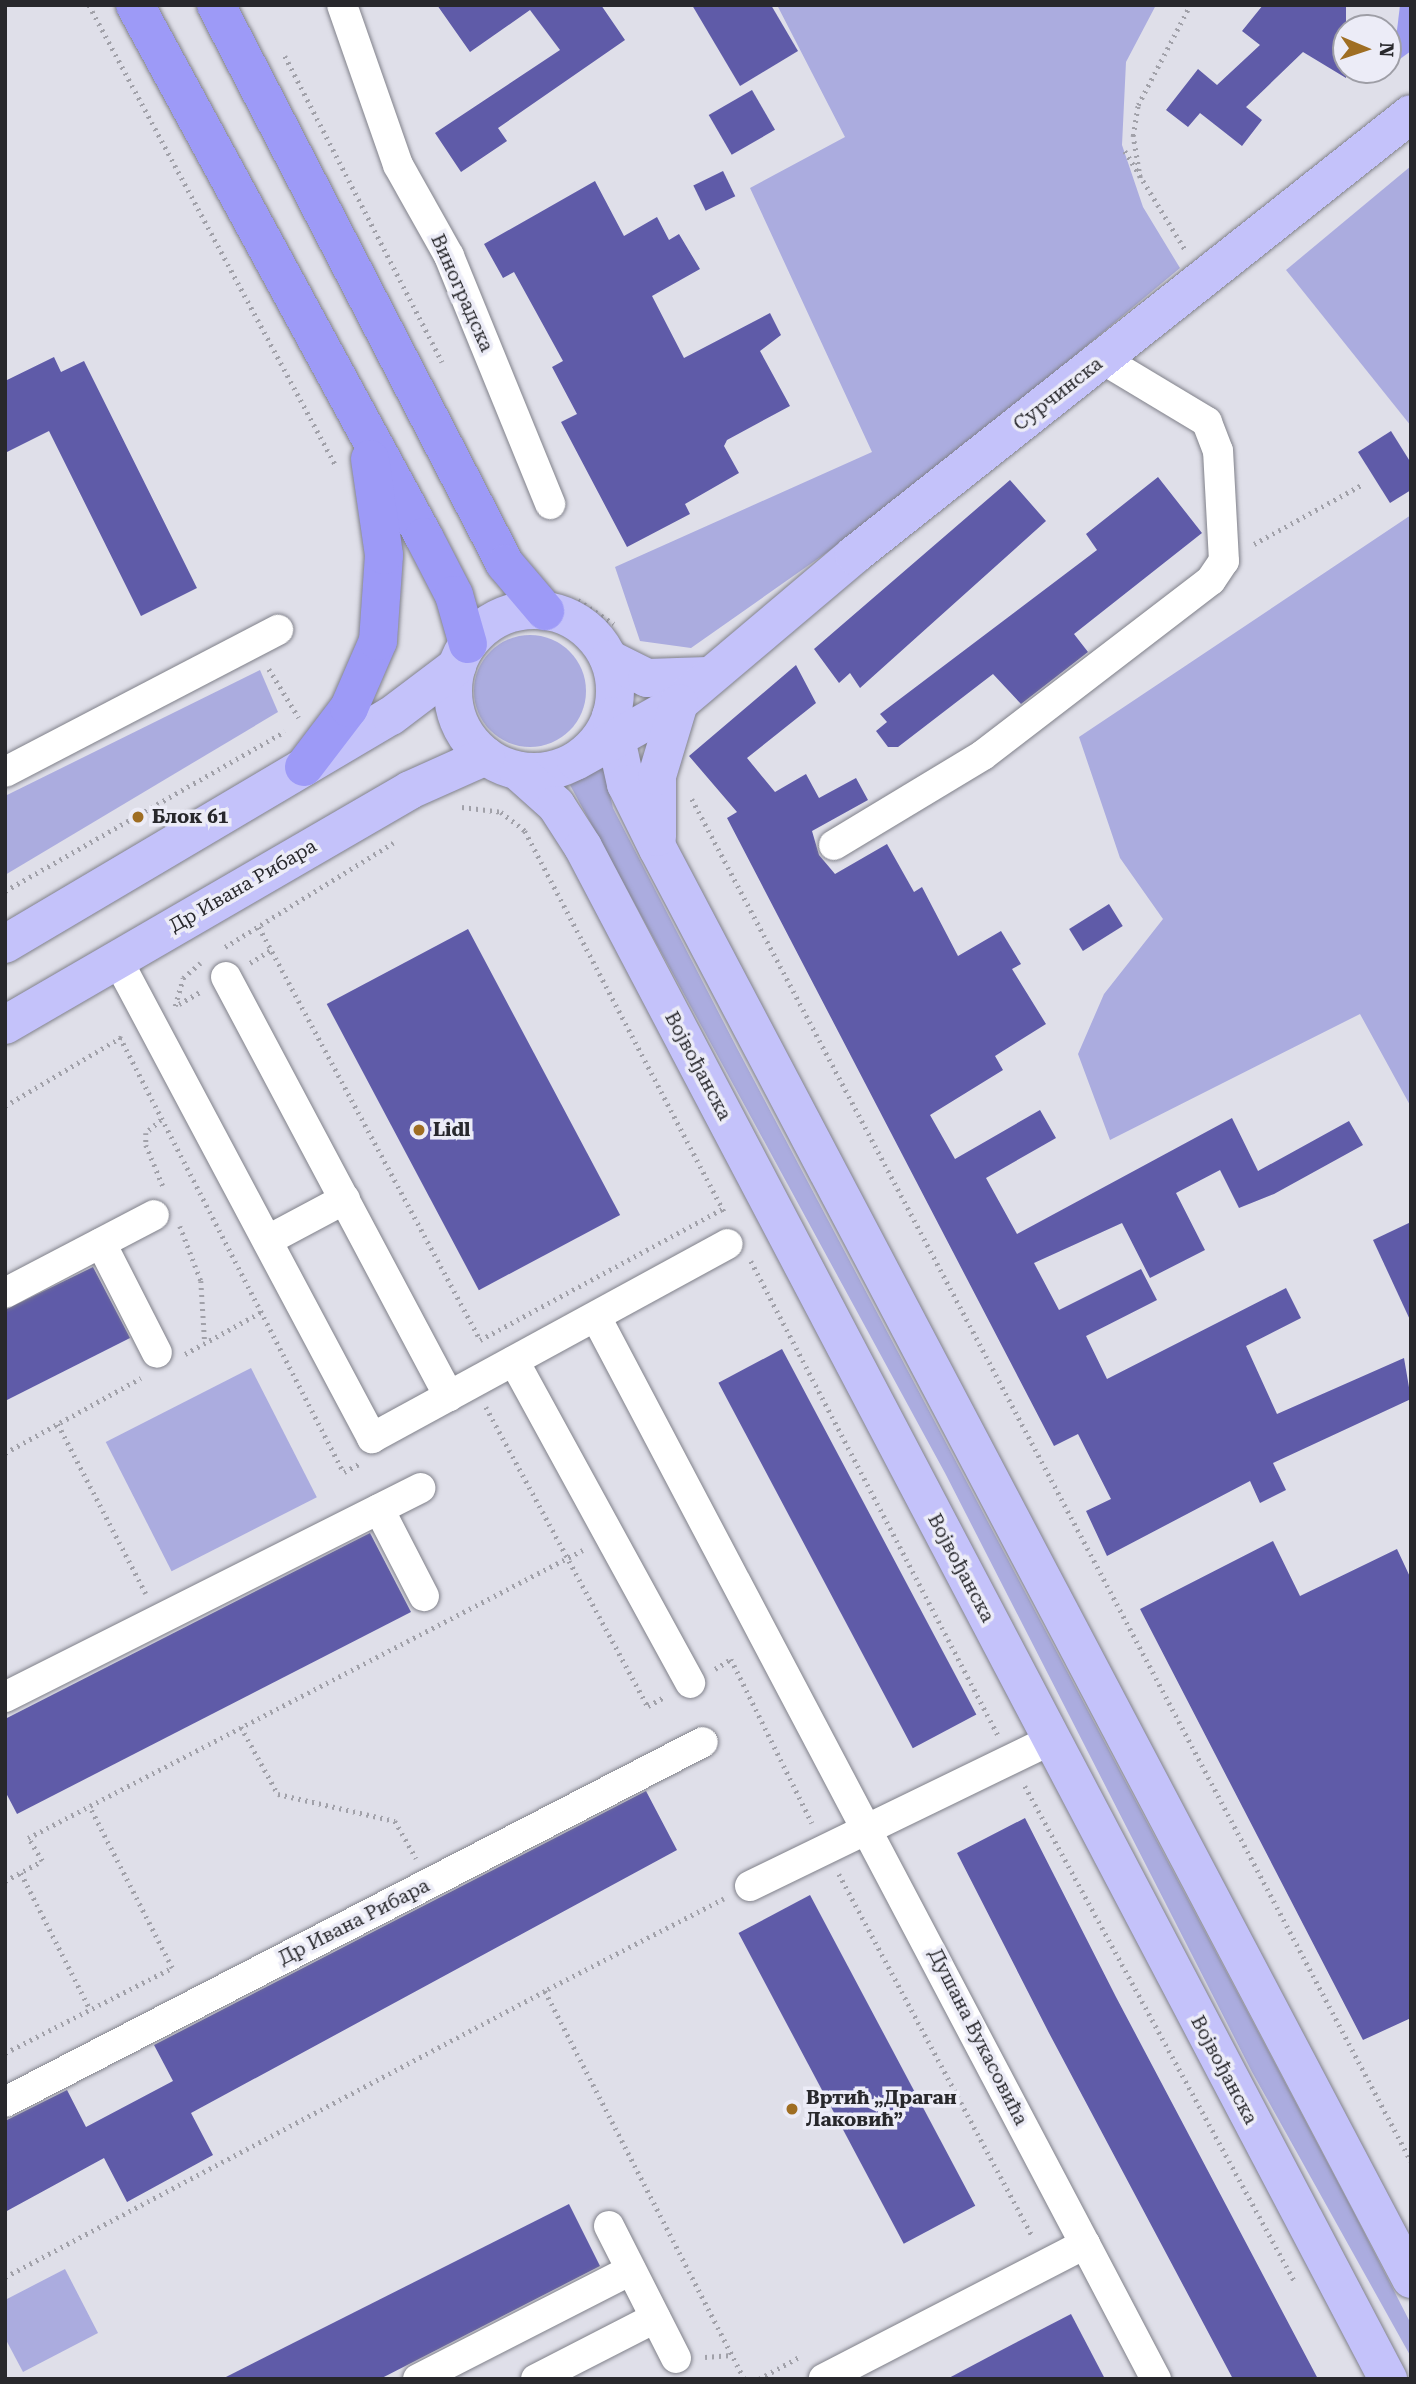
<!DOCTYPE html>
<html>
<head>
<meta charset="utf-8">
<style>
	body { margin:0 }
	#map { position:relative; width:1416px; height:2384px; overflow:hidden; background:#dfdfe9; font-family:"Roboto Serif",serif }
	div>[style] { position:absolute }
	[style*='--x'] { left:calc(var(--x)*1px); top:calc(var(--y)*1px); width:calc(var(--w)*1px); rotate:calc(var(--a)*1deg) }
	.green>* { inset:0; background:#abacdf; transform-origin:0 0 }
	.round { border-radius:50% }
	.forest>* { inset:0; background:#9c9bee }
	.building>* { inset:0; background:#5f5ba8; transform-origin:0 0 }
	.path>* { height:4.5px; margin-top:-2.25px; transform-origin:0; background:repeating-linear-gradient(90deg,#a1a1a9 0 2px,transparent 0 7px) }
	.roads { filter:drop-shadow(0 0 2px #80818a) drop-shadow(0 0 2px #80818a) }
	.minor>* { height:30px; margin:-15px; padding:0 15px; transform-origin:15px; border-radius:15px; background:#fff }
	.major>* { height:38px; margin:-19px; padding:0 19px; transform-origin:19px; border-radius:19px; background:#c4c2fa }
	.major>.ring { margin:-19px; padding:0; box-sizing:content-box; background:none; border:38px solid #c4c2fa; border-radius:50% }
	.highway>* { height:38px; margin:-19px; padding:0 19px; transform-origin:19px; border-radius:19px; background:#9d9af7 }
	.dots>* { width:19px; height:19px; translate:-50% -50%; box-sizing:border-box; border:4px solid #ececf7; border-radius:50% }
	span { translate:-50% -50%; white-space:nowrap; text-align:center; line-height:1.15; -webkit-text-stroke:7px #ececf7; paint-order:stroke }
	.street-label { font-size:19px; color:#28282c }
	.poi-label { font-size:19px; color:#28282c; font-weight:700 }
	.left { translate:0 -50%; text-align:left }
	.frame { position:absolute; inset:0; border:7px solid #28282c; pointer-events:none }
	.north { position:absolute; left:1332px; top:14px; width:70px; height:70px; box-sizing:border-box; background:#ececf7; border:2px solid #9e9ea6; border-radius:50%; rotate:92deg; font-size:19px; font-weight:700; line-height:28px; text-align:center; color:#28282c }
	.north::after { content:''; display:block; margin:auto; width:24px; height:32px; background:#9f6e23; clip-path:polygon(50% 0,100% 100%,50% 72%,0 100%) }
</style>
</head>
<body>
<div id="map">
	<div class="green">
		<i style="clip-path:polygon(777px 5px,1156px 5px,1126px 62px,1122px 145px,1143px 207px,1180px 268px,903px 499px,691px 648px,640px 641px,615px 567px,872px 452px,750px 188px,845px 137px)"></i>
		<i style="clip-path:polygon(1411px 166px,1411px 426px,1286px 270px)"></i>
		<i style="clip-path:polygon(1411px 515px,1411px 1107px,1360px 1014px,1110px 1140px,1078px 1054px,1104px 994px,1163px 919px,1120px 858px,1079px 737px)"></i>
		<i class="round" style="left:474px;top:635px;width:112px;height:112px"></i>
		<i style="clip-path:polygon(260px 670px,278px 712px,5px 875px,5px 796px)"></i>
		<i style="clip-path:polygon(603px 767px,613px 808px,737px 1048px,1353px 2211px,1411px 2324px,1411px 2357px,1252px 2072px,945px 1473px,570px 785px)"></i>
		<i style="left:251px;top:1368px;width:145px;height:163px;rotate:63deg"></i>
		<i style="clip-path:polygon(65px 2269px,98px 2333px,23px 2372px,5px 2338px,5px 2300px)"></i>
	</div>
	<div class="forest">
		<i style="clip-path:polygon(1400px 5px,1411px 5px,1411px 51px,1393px 64px)"></i>
	</div>
	<div class="building">
		<i style="clip-path:polygon(437px 5px,601px 5px,625px 40px,498px 128px,507px 141px,461px 172px,435px 133px,560px 50px,530px 10px,470px 52px)"></i>
		<i style="clip-path:polygon(692px 5px,771px 5px,798px 51px,740px 86px)"></i>
		<i style="clip-path:polygon(1263px 5px,1346px 5px,1346px 78px,1303px 52px,1246px 107px,1262px 120px,1242px 146px,1200px 113px,1188px 127px,1166px 110px,1198px 69px,1217px 85px,1260px 45px,1242px 31px)"></i>
		<i style="left:752px;top:90px;width:46px;height:50px;rotate:60deg"></i>
		<i style="left:723px;top:171px;width:28px;height:33px;rotate:64deg"></i>
		<i style="clip-path:polygon(595px 181px,624px 236px,657px 217px,669px 240px,679px 234px,700px 269px,652px 296px,684px 358px,770px 313px,781px 335px,760px 351px,790px 406px,727px 440px,724px 446px,739px 473px,685px 504px,690px 514px,627px 547px,561px 422px,577px 414px,552px 367px,563px 361px,514px 272px,503px 278px,484px 244px)"></i>
		<i style="clip-path:polygon(54px 357px,61px 372px,84px 361px,197px 588px,141px 616px,49px 431px,5px 453px,5px 381px)"></i>
		<i style="clip-path:polygon(1391px 431px,1411px 463px,1411px 490px,1390px 503px,1358px 452px)"></i>
		<i style="clip-path:polygon(1158px 477px,1202px 533px,1074px 634px,1088px 652px,1021px 704px,993px 674px,898px 747px,888px 747px,876px 731px,887px 722px,880px 714px,1097px 550px,1086px 534px)"></i>
		<i style="clip-path:polygon(1010px 480px,1046px 521px,860px 688px,850px 673px,839px 683px,814px 649px)"></i>
		<i style="clip-path:polygon(796px 665px,816px 703px,747px 758px,775px 792px,806px 774px,819px 798px,856px 778px,868px 800px,812px 831px,819px 855px,835px 874px,887px 844px,914px 892px,922px 887px,958px 956px,1001px 931px,1021px 964px,1012px 969px,1046px 1024px,995px 1056px,1003px 1070px,930px 1115px,955px 1159px,1040px 1110px,1056px 1138px,986px 1178px,1017px 1234px,1232px 1118px,1258px 1171px,1349px 1121px,1363px 1145px,1274px 1194px,1239px 1208px,1220px 1170px,1176px 1193px,1205px 1250px,1150px 1278px,1122px 1223px,1034px 1263px,1059px 1310px,1141px 1269px,1157px 1300px,1086px 1336px,1107px 1379px,1286px 1288px,1301px 1318px,1246px 1346px,1277px 1414px,1404px 1358px,1411px 1399px,1273px 1463px,1286px 1490px,1260px 1503px,1250px 1481px,1107px 1556px,1086px 1511px,1111px 1499px,1078px 1434px,1054px 1446px,727px 818px,737px 812px,689px 756px)"></i>
		<i style="left:1109px;top:904px;width:26px;height:47px;rotate:58deg"></i>
		<i style="left:468px;top:929px;width:324px;height:160px;rotate:62deg"></i>
		<i style="clip-path:polygon(1411px 1222px,1411px 1322px,1373px 1240px)"></i>
		<i style="clip-path:polygon(93px 1267px,130px 1338px,5px 1401px,5px 1310px)"></i>
		<i style="left:782px;top:1349px;width:414px;height:72px;rotate:62deg"></i>
		<i style="clip-path:polygon(370px 1533px,411px 1612px,17px 1814px,5px 1791px,5px 1719px)"></i>
		<i style="clip-path:polygon(1273px 1541px,1300px 1596px,1397px 1549px,1411px 1579px,1411px 2018px,1363px 2040px,1140px 1609px)"></i>
		<i style="clip-path:polygon(646px 1791px,677px 1850px,191px 2113px,213px 2155px,127px 2202px,104px 2158px,5px 2212px,5px 2121px,67px 2090px,86px 2127px,173px 2081px,154px 2045px)"></i>
		<i style="clip-path:polygon(1025px 1818px,1116px 1997px,1318px 2379px,1233px 2379px,1049px 2033px,957px 1853px)"></i>
		<i style="left:810px;top:1895px;width:352px;height:81px;rotate:62deg"></i>
		<i style="clip-path:polygon(569px 2204px,600px 2266px,380px 2379px,222px 2379px)"></i>
		<i style="clip-path:polygon(1071px 2314px,1105px 2379px,947px 2379px,996px 2353px)"></i>
	</div>
	<div class="path">
		<i style="--x:89;--y:5;--w:521;--a:61.81"></i>
		<i style="--x:285;--y:56;--w:344;--a:62.8"></i>
		<i style="--x:1125;--y:151;--w:117;--a:58.6"></i>
		<i style="--x:1140;--y:178;--w:43;--a:-99.5"></i>
		<i style="--x:1133;--y:136;--w:31;--a:-81"></i>
		<i style="--x:1138;--y:105;--w:113;--a:-62.5"></i>
		<i style="--x:1254;--y:544;--w:124;--a:-28.8"></i>
		<i style="--x:578;--y:600;--w:43;--a:33.7"></i>
		<i style="--x:269;--y:669;--w:57;--a:58.5"></i>
		<i style="--x:692;--y:799;--w:1540;--a:62.17"></i>
		<i style="--x:462;--y:807;--w:39;--a:7"></i>
		<i style="--x:501;--y:812;--w:31;--a:38"></i>
		<i style="--x:525;--y:831;--w:432;--a:62.4"></i>
		<i style="--x:5;--y:891;--w:322;--a:-29.7"></i>
		<i style="--x:259;--y:927;--w:468;--a:61.8"></i>
		<i style="--x:480;--y:1340;--w:275;--a:-28.4"></i>
		<i style="--x:225;--y:947;--w:198;--a:-31.8"></i>
		<i style="--x:250;--y:963;--w:25;--a:-32"></i>
		<i style="--x:179;--y:1004;--w:24;--a:-30"></i>
		<i style="--x:175;--y:1006;--w:29;--a:-74"></i>
		<i style="--x:183;--y:978;--w:23;--a:-41"></i>
		<i style="--x:120;--y:1037;--w:489;--a:62.8"></i>
		<i style="--x:344;--y:1472;--w:17;--a:-28"></i>
		<i style="--x:5;--y:1106;--w:139;--a:-30.6"></i>
		<i style="--x:161;--y:1120;--w:20;--a:139"></i>
		<i style="--x:146;--y:1133;--w:12;--a:90"></i>
		<i style="--x:146;--y:1145;--w:44;--a:67.5"></i>
		<i style="--x:180;--y:1226;--w:59;--a:69.1"></i>
		<i style="--x:201;--y:1281;--w:63;--a:86.4"></i>
		<i style="--x:751;--y:1261;--w:534;--a:62.48"></i>
		<i style="--x:185;--y:1354;--w:87;--a:-28.9"></i>
		<i style="--x:486;--y:1407;--w:340;--a:61.6"></i>
		<i style="--x:648;--y:1706;--w:18;--a:-29"></i>
		<i style="--x:58;--y:1424;--w:191;--a:62.6"></i>
		<i style="--x:5;--y:1453;--w:155;--a:-28.9"></i>
		<i style="--x:715;--y:1669;--w:19;--a:-32"></i>
		<i style="--x:731;--y:1659;--w:183;--a:63.7"></i>
		<i style="--x:241;--y:1727;--w:77;--a:61.1"></i>
		<i style="--x:278;--y:1794;--w:120;--a:13"></i>
		<i style="--x:395;--y:1821;--w:43;--a:60.4"></i>
		<i style="--x:1025;--y:1786;--w:565;--a:61.44"></i>
		<i style="--x:21;--y:1873;--w:153;--a:63.1"></i>
		<i style="--x:839;--y:1874;--w:409;--a:61.9"></i>
		<i style="--x:5;--y:1881;--w:42;--a:-28.4"></i>
		<i style="--x:42;--y:1861;--w:27;--a:-121"></i>
		<i style="--x:28;--y:1838;--w:625;--a:-27.43"></i>
		<i style="--x:724;--y:1899;--w:201;--a:152.8"></i>
		<i style="--x:545;--y:1991;--w:436;--a:62.8"></i>
		<i style="--x:5;--y:2053;--w:187;--a:-27"></i>
		<i style="--x:172;--y:1968;--w:182;--a:-117.1"></i>
		<i style="--x:5;--y:2277;--w:611;--a:-27.91"></i>
		<i style="--x:705;--y:2357;--w:27;--a:-4"></i>
		<i style="--x:759;--y:2379;--w:48;--a:-28.7"></i>
	</div>
	<div class="roads">
		<div class="minor">
			<i style="--x:342;--y:5;--w:170;--a:70.7"></i>
			<i style="--x:398;--y:165;--w:104;--a:60.7"></i>
			<i style="--x:449;--y:256;--w:268;--a:67.8"></i>
			<i style="--x:5;--y:772;--w:308;--a:-27.5"></i>
			<i style="--x:834;--y:845;--w:174;--a:-31.1"></i>
			<i style="--x:983;--y:755;--w:287;--a:-37.5"></i>
			<i style="--x:1211;--y:580;--w:23;--a:-56"></i>
			<i style="--x:1224;--y:561;--w:110;--a:-93.1"></i>
			<i style="--x:1218;--y:451;--w:31;--a:-111"></i>
			<i style="--x:1207;--y:422;--w:122;--a:-149"></i>
			<i style="--x:117;--y:959;--w:543;--a:61.97"></i>
			<i style="--x:372;--y:1438;--w:405;--a:-28.6"></i>
			<i style="--x:226;--y:977;--w:475;--a:62"></i>
			<i style="--x:270;--y:1239;--w:85;--a:-28.1"></i>
			<i style="--x:101;--y:1243;--w:123;--a:63"></i>
			<i style="--x:5;--y:1293;--w:168;--a:-27.6"></i>
			<i style="--x:596;--y:1317;--w:1048;--a:62.19"></i>
			<i style="--x:1085;--y:2244;--w:294;--a:152.7"></i>
			<i style="--x:514;--y:1361;--w:367;--a:61.3"></i>
			<i style="--x:379;--y:1509;--w:98;--a:62.7"></i>
			<i style="--x:5;--y:1697;--w:465;--a:-26.7"></i>
			<i style="--x:750;--y:1886;--w:335;--a:-25.9"></i>
			<i style="--x:5;--y:2102;--w:785;--a:-27.28"></i>
			<i style="--x:609;--y:2226;--w:148;--a:63.1"></i>
			<i style="--x:1085;--y:2244;--w:153;--a:62.3"></i>
			<i style="--x:418;--y:2379;--w:239;--a:-27.1"></i>
			<i style="--x:536;--y:2379;--w:134;--a:-27.1"></i>
		</div>
		<div class="major">
			<i class="ring" style="left:453px;top:610px;width:124px;height:124px"></i>
			<i style="--x:609;--y:659;--w:42;--a:26.6"></i>
			<i style="--x:647;--y:678;--w:61;--a:-1.9"></i>
			<i style="--x:611;--y:716;--w:70;--a:77.6"></i>
			<i style="--x:626;--y:784;--w:72;--a:63.8"></i>
			<i style="--x:658;--y:849;--w:1616;--a:62.23"></i>
			<i style="--x:576;--y:761;--w:118;--a:-29.4"></i>
			<i style="--x:679;--y:703;--w:229;--a:-40.2"></i>
			<i style="--x:854;--y:555;--w:710;--a:-38.37"></i>
			<i style="--x:518;--y:771;--w:51;--a:41.8"></i>
			<i style="--x:556;--y:805;--w:50;--a:57.3"></i>
			<i style="--x:583;--y:847;--w:1731;--a:62.28"></i>
			<i style="--x:657;--y:837;--w:61;--a:-90"></i>
			<i style="--x:657;--y:776;--w:76;--a:-73.2"></i>
			<i style="--x:5;--y:944;--w:448;--a:-30.6"></i>
			<i style="--x:391;--y:716;--w:83;--a:-37.1"></i>
			<i style="--x:5;--y:1025;--w:468;--a:-30.1"></i>
			<i style="--x:410;--y:790;--w:83;--a:-24.1"></i>
		</div>
		<div class="highway">
			<i style="--x:135;--y:5;--w:605;--a:61.49"></i>
			<i style="--x:424;--y:537;--w:65;--a:62.7"></i>
			<i style="--x:454;--y:595;--w:51;--a:74.1"></i>
			<i style="--x:216;--y:5;--w:629;--a:62.66"></i>
			<i style="--x:505;--y:564;--w:62;--a:49.6"></i>
			<i style="--x:304;--y:767;--w:74;--a:-52.7"></i>
			<i style="--x:349;--y:708;--w:73;--a:-66.6"></i>
			<i style="--x:378;--y:641;--w:86;--a:-86"></i>
			<i style="--x:384;--y:555;--w:97;--a:-98.3"></i>
		</div>
	</div>
	<div class="dots">
		<i style="left:138px;top:817px;background:#9f6e23"></i>
		<i style="left:419px;top:1130px;background:#9f6e23"></i>
		<i style="left:792px;top:2109px;background:#9f6e23"></i>
	</div>
	<div class="street-label">
		<span style="left:462px;top:293px;rotate:66deg">Виноградска</span>
		<span style="left:1058px;top:394px;rotate:-38deg">Сурчинска</span>
		<span style="left:243px;top:886px;rotate:-30deg">Др Ивана Рибара</span>
		<span style="left:698px;top:1066px;rotate:62deg">Војвођанска</span>
		<span style="left:961px;top:1568px;rotate:62deg">Војвођанска</span>
		<span style="left:354px;top:1922px;rotate:-27deg">Др Ивана Рибара</span>
		<span style="left:978px;top:2037px;rotate:63deg">Душана Вукасовића</span>
		<span style="left:1224px;top:2070px;rotate:62deg">Војвођанска</span>
	</div>
	<div class="poi-label">
		<span class="left" style="left:152px;top:817px">Блок 61</span>
		<span class="left" style="left:433px;top:1130px">Lidl</span>
		<span class="left" style="left:806px;top:2109px">Вртић „Драган<br>Лаковић”</span>
	</div>
	<div class="frame"></div>
	<div class="north">N</div>
</div>
</body>
</html>
